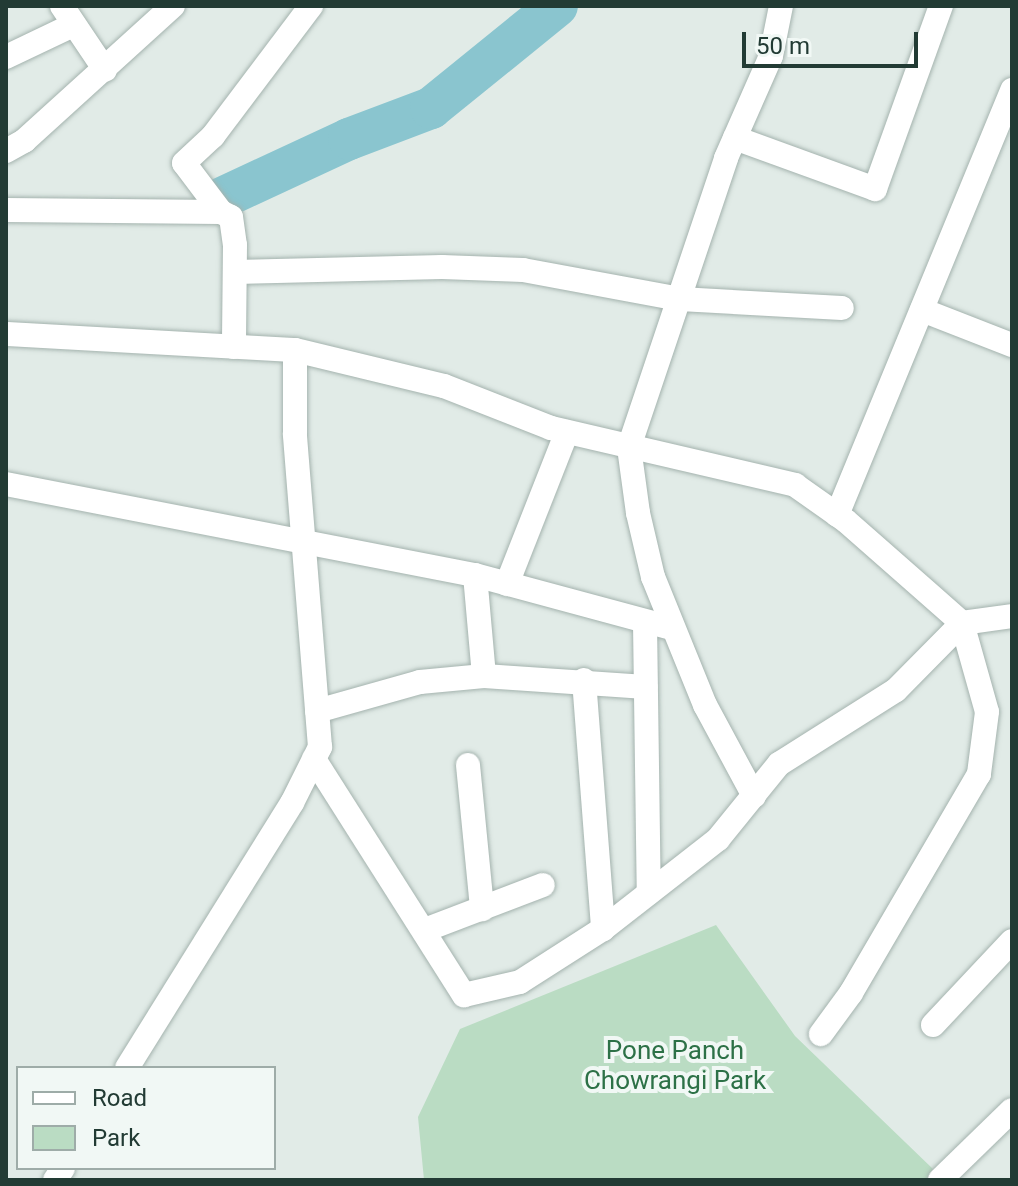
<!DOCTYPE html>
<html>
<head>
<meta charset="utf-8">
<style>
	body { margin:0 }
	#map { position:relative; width:1018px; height:1186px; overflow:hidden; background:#e1ebe7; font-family:Roboto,sans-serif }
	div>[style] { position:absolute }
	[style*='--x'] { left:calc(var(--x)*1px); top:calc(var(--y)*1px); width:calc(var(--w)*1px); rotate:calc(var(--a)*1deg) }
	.green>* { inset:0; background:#badcc3 }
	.river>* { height:42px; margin:-21px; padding:0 21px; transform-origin:21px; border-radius:21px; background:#8ac5cf }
	.roads { filter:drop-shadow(0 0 2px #a4b3ae) drop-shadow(0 0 2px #a4b3ae) }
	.minor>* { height:24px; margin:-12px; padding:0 12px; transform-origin:12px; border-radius:12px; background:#fff }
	span { translate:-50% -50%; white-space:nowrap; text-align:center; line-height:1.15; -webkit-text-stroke:8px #f1f8f5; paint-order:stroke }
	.park-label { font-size:26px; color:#2d7147 }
	.frame { position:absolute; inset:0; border:8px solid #223b34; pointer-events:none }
	.legend { position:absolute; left:16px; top:1066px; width:260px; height:104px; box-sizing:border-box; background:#f1f8f5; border:2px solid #9eaca8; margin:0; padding:10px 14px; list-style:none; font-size:24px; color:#223b34 }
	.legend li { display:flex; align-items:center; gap:16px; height:40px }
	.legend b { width:40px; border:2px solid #9eaca8 }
	.scale { position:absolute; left:742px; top:32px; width:176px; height:36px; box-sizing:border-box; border:4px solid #223b34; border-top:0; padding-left:10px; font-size:24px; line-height:28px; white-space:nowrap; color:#223b34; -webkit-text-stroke:6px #f1f8f5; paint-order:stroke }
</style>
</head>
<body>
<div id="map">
	<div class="green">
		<i style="clip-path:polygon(716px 925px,795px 1036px,933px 1169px,926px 1180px,424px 1180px,418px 1117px,460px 1029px)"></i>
	</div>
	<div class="river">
		<i style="--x:222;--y:198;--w:140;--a:-24.9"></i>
		<i style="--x:349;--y:139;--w:88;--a:-20.7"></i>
		<i style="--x:431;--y:108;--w:162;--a:-39"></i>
	</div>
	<div class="roads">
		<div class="minor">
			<i style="--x:62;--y:6;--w:77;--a:56.1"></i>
			<i style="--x:6;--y:57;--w:74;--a:-25.5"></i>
			<i style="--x:735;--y:138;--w:149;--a:20"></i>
			<i style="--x:875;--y:189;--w:195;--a:-70.2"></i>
			<i style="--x:6;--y:151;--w:21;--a:-29"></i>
			<i style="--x:24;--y:141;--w:201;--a:-42.2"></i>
			<i style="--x:6;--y:210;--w:215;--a:0.5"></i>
			<i style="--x:221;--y:212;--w:11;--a:27"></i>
			<i style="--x:231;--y:217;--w:28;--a:82"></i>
			<i style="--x:235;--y:245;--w:102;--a:90.6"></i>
			<i style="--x:221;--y:212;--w:61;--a:-127.1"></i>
			<i style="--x:184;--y:163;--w:40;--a:-43"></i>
			<i style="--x:213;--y:136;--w:163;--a:-53"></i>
			<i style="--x:235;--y:272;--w:207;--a:-1.4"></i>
			<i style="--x:442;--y:267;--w:81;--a:2.1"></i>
			<i style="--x:523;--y:270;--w:160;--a:10.5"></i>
			<i style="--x:680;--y:299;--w:162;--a:3.2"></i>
			<i style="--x:922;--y:310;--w:97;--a:21.3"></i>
			<i style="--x:6;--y:334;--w:289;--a:3.2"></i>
			<i style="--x:295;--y:350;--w:153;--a:13.6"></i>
			<i style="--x:444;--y:386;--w:115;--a:21.4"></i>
			<i style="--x:551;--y:428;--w:251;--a:13.1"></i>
			<i style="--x:795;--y:485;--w:62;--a:35.2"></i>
			<i style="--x:846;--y:521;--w:154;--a:41.3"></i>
			<i style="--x:962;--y:623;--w:50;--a:-8"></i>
			<i style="--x:6;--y:484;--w:478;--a:11"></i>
			<i style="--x:475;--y:575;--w:204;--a:15.1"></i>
			<i style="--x:837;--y:515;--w:460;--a:-67.6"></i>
			<i style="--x:475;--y:575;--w:101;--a:84.9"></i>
			<i style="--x:507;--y:584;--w:163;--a:-68.5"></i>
			<i style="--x:645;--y:623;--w:270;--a:89.2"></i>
			<i style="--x:584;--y:680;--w:250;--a:85.6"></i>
			<i style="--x:317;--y:711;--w:107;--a:-15.7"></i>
			<i style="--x:420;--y:682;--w:64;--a:-5.4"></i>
			<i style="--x:484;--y:676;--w:162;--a:3.9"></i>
			<i style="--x:314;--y:759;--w:280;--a:57.6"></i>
			<i style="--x:464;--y:995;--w:57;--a:-13.1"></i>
			<i style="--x:520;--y:982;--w:98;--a:-32.6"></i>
			<i style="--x:603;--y:929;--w:146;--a:-38"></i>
			<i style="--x:718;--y:839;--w:97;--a:-50.9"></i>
			<i style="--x:779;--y:764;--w:138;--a:-32.3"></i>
			<i style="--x:896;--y:690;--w:94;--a:-45.4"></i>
			<i style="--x:962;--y:623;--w:92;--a:74.3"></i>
			<i style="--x:987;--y:712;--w:63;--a:97.4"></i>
			<i style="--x:979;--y:774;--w:254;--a:120.3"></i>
			<i style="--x:851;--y:993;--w:51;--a:126.2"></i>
			<i style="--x:468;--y:765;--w:145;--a:84.4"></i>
			<i style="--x:754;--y:796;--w:103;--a:-118.3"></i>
			<i style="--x:705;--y:705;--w:138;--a:-112.1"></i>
			<i style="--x:653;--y:577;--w:66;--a:-103.2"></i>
			<i style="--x:638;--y:513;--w:67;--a:-97.8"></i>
			<i style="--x:629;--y:447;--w:305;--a:-71.4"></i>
			<i style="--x:726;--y:158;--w:111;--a:-66.2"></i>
			<i style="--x:771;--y:56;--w:51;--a:-78.7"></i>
			<i style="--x:425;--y:930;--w:126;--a:-20.9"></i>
			<i style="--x:933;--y:1025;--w:115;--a:-46.8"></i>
			<i style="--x:127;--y:1068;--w:312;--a:-58.1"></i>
			<i style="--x:292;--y:803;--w:63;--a:-63.4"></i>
			<i style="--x:320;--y:747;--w:314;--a:-94.6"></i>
			<i style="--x:295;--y:434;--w:84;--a:-90"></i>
			<i style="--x:55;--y:1180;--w:14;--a:-56"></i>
			<i style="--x:940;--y:1180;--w:100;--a:-44.2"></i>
		</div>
	</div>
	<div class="park-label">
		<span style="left:675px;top:1066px">Pone Panch<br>Chowrangi Park</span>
	</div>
	<div class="frame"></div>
	<ul class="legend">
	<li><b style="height:10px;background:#fff"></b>Road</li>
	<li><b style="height:22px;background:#badcc3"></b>Park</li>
	</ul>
	<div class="scale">50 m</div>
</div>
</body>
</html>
